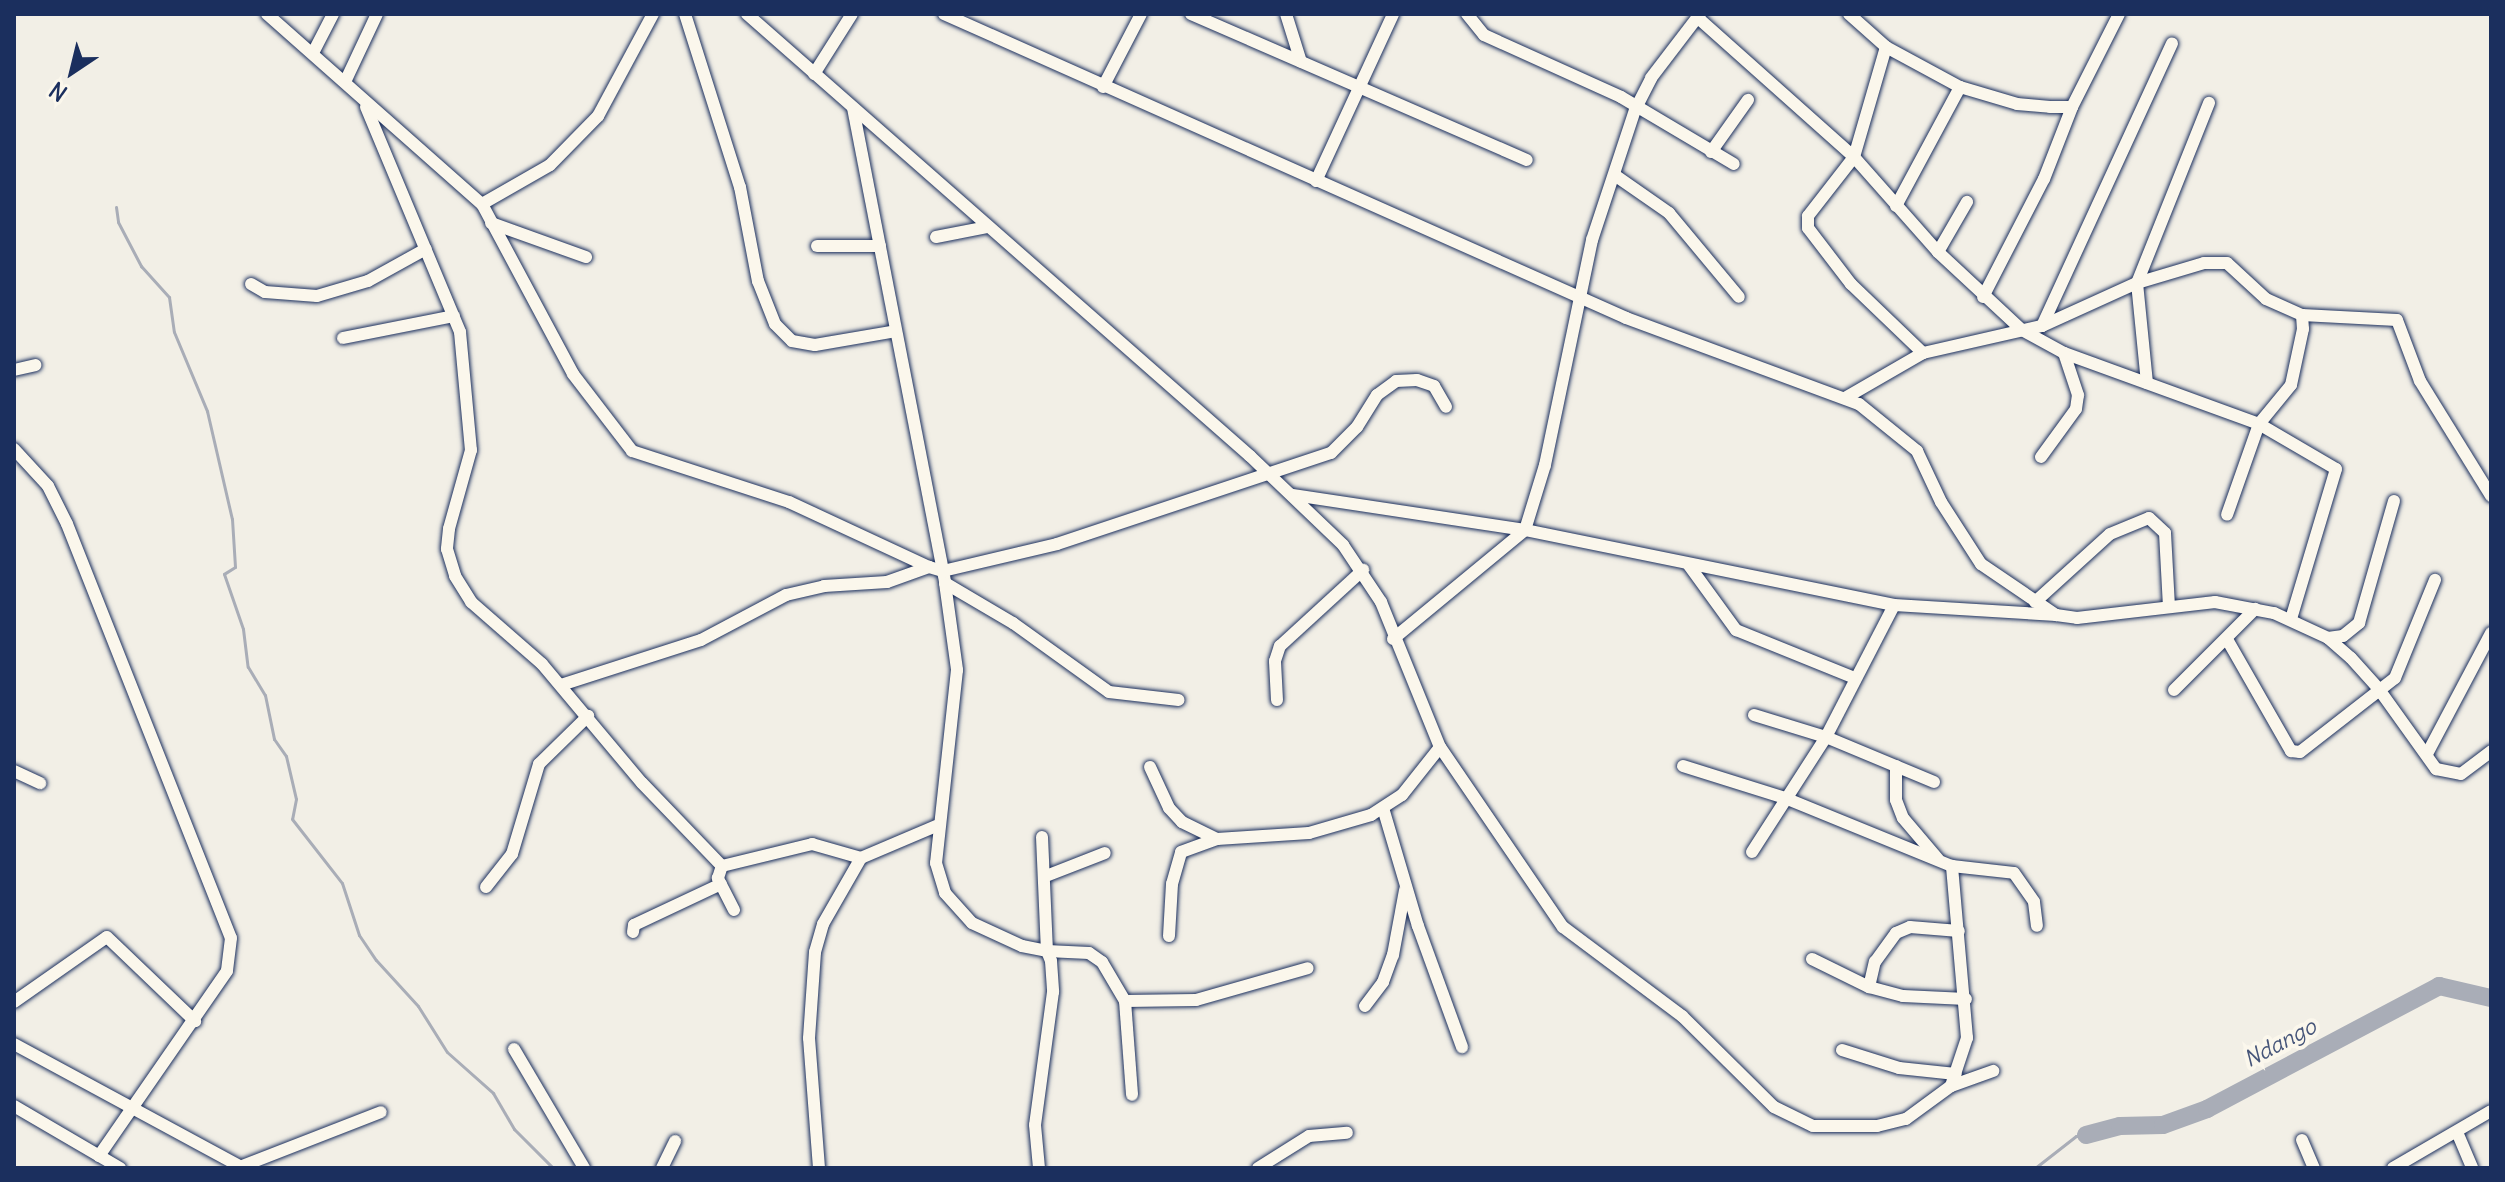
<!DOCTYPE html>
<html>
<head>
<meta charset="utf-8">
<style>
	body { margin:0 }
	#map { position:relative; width:2505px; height:1182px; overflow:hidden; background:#f2efe6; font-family:Delius,sans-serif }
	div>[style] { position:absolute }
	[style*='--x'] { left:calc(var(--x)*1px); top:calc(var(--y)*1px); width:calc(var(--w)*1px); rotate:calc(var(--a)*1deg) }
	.stream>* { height:3px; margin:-1.5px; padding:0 1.5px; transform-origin:1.5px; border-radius:1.5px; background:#a9adb7 }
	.river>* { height:18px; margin:-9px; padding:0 9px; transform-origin:9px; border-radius:9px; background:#a9adb7 }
	.roads { filter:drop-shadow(0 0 2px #1b2f5e) drop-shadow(0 0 2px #1b2f5e) }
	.minor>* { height:12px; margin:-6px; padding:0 6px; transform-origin:6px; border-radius:6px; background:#fbf7ec }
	span { translate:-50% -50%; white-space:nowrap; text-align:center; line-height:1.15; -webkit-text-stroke:8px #fbf7ec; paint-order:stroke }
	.water-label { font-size:22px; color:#465579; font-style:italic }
	.frame { position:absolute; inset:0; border:16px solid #1b2f5e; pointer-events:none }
	.north { position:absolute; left:32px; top:32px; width:80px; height:80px; -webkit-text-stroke:6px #fbf7ec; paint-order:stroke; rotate:215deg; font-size:22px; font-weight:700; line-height:32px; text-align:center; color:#1b2f5e }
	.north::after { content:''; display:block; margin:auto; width:28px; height:36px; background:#1b2f5e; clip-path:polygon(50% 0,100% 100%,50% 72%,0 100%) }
</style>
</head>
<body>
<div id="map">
	<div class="stream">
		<i style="--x:116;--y:207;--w:15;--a:82"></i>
		<i style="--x:118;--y:222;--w:50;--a:62.4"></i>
		<i style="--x:141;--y:266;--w:42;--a:47.9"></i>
		<i style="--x:169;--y:297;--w:35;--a:82"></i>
		<i style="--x:174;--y:332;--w:86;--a:67.3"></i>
		<i style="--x:207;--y:411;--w:111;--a:77"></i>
		<i style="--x:232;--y:519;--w:48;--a:86.4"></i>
		<i style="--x:235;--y:567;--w:13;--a:148"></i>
		<i style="--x:224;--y:574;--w:58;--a:70.9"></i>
		<i style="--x:243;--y:629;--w:38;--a:83"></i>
		<i style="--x:248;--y:667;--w:33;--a:59"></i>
		<i style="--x:265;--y:695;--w:45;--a:78.4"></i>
		<i style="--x:274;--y:739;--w:21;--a:55"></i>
		<i style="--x:286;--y:756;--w:44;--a:76.9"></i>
		<i style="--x:296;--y:799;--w:20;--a:101"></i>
		<i style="--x:292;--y:819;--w:81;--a:52"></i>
		<i style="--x:342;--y:883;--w:55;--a:71.9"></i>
		<i style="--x:359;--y:935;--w:30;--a:56"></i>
		<i style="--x:376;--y:960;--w:62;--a:47.6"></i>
		<i style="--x:418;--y:1006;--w:54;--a:57.8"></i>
		<i style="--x:447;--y:1052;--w:62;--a:41.7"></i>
		<i style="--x:493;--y:1093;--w:42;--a:59.7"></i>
		<i style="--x:514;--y:1129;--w:55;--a:45"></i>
		<i style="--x:1702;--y:1168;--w:5;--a:0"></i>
		<i style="--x:2035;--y:1168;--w:52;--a:-38"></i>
		<i style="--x:2076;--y:1136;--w:10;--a:-6"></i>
	</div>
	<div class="river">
		<i style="--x:2086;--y:1135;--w:35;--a:-15"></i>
		<i style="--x:2120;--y:1126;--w:43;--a:-1.3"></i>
		<i style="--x:2163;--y:1125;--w:47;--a:-20"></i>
		<i style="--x:2207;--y:1109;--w:263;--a:-27.9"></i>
		<i style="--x:2439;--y:986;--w:53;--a:13"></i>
	</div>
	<div class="roads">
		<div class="minor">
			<i style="--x:267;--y:14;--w:287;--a:41.5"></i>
			<i style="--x:482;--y:204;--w:193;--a:61.8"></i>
			<i style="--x:573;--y:374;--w:97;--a:52.5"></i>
			<i style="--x:632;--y:451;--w:165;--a:18"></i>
			<i style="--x:789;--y:502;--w:154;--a:24.9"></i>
			<i style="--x:929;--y:567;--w:15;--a:16"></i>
			<i style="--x:943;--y:571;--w:117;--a:-13.3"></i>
			<i style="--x:1057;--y:544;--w:289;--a:-18.4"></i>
			<i style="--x:1331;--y:453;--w:37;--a:-45"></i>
			<i style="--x:1357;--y:427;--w:38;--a:-58"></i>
			<i style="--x:1377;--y:395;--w:24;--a:-36"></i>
			<i style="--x:1396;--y:381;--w:21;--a:-3"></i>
			<i style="--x:1417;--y:380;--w:18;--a:19"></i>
			<i style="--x:1434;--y:386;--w:24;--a:60"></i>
			<i style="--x:685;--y:14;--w:182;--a:72.4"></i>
			<i style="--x:740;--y:187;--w:96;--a:79.2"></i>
			<i style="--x:758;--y:281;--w:46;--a:68.4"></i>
			<i style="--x:775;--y:324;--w:24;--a:45"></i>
			<i style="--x:792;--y:341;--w:23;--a:10"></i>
			<i style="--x:815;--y:345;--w:82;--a:-9.8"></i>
			<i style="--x:747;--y:14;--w:670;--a:41.31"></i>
			<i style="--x:1250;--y:456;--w:129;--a:43.7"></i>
			<i style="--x:1343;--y:545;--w:69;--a:56.3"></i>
			<i style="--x:1381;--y:602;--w:157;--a:67.9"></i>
			<i style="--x:1440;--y:747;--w:218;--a:55.7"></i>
			<i style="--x:1563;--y:927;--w:149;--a:36.8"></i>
			<i style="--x:1682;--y:1016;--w:129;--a:44.7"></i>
			<i style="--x:1774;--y:1107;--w:43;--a:26"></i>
			<i style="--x:1813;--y:1126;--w:64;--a:0"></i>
			<i style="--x:1877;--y:1126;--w:30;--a:-14"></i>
			<i style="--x:1906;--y:1119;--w:56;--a:-36.3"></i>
			<i style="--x:1951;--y:1086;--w:45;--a:-19.7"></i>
			<i style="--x:944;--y:14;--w:747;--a:24.02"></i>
			<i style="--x:1626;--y:318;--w:248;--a:20.3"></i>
			<i style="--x:1859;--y:404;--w:75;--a:39"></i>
			<i style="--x:1917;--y:451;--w:56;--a:64.8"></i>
			<i style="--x:1941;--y:502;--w:74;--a:57.2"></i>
			<i style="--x:1981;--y:564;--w:91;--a:34.2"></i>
			<i style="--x:2056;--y:615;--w:162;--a:-176.5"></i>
			<i style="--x:1894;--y:605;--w:377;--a:-168.5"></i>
			<i style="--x:1525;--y:530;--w:235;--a:-171.4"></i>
			<i style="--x:1191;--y:14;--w:366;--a:23.5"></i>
			<i style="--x:1286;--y:14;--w:50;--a:72.6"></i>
			<i style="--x:1467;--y:14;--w:27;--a:51"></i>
			<i style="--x:1484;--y:35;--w:150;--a:24.3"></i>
			<i style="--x:1621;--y:97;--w:131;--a:30.7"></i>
			<i style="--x:1849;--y:14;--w:50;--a:41.7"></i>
			<i style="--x:1886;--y:47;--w:84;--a:28.4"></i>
			<i style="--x:1960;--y:87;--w:59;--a:16.6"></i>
			<i style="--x:2017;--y:104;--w:33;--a:5"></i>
			<i style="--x:2050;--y:107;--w:22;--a:0"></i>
			<i style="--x:2072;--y:107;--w:104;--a:-63.2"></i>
			<i style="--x:1697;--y:17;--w:210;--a:41.7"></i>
			<i style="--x:1854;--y:157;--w:127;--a:48.5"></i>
			<i style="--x:1938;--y:252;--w:115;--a:42.9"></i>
			<i style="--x:2022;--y:330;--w:48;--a:28.7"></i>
			<i style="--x:2064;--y:353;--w:208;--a:20"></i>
			<i style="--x:2259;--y:424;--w:89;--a:30.3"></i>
			<i style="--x:2336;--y:469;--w:157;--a:106.7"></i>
			<i style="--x:1886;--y:47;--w:115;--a:106.2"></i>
			<i style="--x:1854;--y:157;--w:75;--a:127.9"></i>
			<i style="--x:1808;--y:216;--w:12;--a:90"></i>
			<i style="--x:1808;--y:228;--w:71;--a:52.5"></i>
			<i style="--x:1851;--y:284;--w:100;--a:43.8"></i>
			<i style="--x:314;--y:51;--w:42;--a:-62.8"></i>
			<i style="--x:814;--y:74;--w:71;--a:-57.7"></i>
			<i style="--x:345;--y:82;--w:75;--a:-64.8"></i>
			<i style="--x:1103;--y:87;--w:82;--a:-62.5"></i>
			<i style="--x:366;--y:107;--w:244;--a:67.3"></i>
			<i style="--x:460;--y:332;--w:119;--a:84.7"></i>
			<i style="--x:471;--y:450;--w:82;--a:105.6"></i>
			<i style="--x:449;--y:529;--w:20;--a:96"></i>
			<i style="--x:447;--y:549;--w:28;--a:73"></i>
			<i style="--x:455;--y:576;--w:31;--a:58"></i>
			<i style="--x:471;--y:602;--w:94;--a:41.1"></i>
			<i style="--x:542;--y:664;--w:155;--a:50"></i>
			<i style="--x:642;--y:783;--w:115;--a:46.1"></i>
			<i style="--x:853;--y:108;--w:484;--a:79"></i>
			<i style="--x:945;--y:583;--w:88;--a:82.1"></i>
			<i style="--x:957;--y:670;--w:194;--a:96.2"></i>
			<i style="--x:936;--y:863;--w:31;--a:73"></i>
			<i style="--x:945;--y:893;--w:40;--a:48"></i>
			<i style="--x:972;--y:923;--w:55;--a:24.7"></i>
			<i style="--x:1022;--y:946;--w:25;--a:11"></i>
			<i style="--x:1047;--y:951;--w:11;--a:68"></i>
			<i style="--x:1051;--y:961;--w:31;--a:86"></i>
			<i style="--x:1053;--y:992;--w:134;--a:97.7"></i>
			<i style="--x:1035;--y:1125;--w:43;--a:84.7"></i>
			<i style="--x:1711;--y:152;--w:64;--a:-54.6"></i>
			<i style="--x:1616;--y:176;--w:65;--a:34.9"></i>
			<i style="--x:1669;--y:213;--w:109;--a:50.2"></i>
			<i style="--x:1316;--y:181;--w:184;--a:-65.2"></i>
			<i style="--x:482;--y:204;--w:78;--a:-29.8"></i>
			<i style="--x:550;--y:165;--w:69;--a:-45.6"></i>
			<i style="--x:598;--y:116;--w:116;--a:-61.7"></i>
			<i style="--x:1896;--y:206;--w:135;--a:-61.7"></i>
			<i style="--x:491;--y:223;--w:101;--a:19.7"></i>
			<i style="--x:936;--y:237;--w:53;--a:-10.9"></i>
			<i style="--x:817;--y:246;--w:63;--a:0"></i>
			<i style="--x:1938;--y:252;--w:58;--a:-59.9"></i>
			<i style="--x:251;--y:284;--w:16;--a:30"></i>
			<i style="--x:265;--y:292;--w:52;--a:4.4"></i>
			<i style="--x:317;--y:296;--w:53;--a:-16.4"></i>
			<i style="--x:368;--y:281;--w:66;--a:-28.9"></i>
			<i style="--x:1983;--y:297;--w:133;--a:-62.7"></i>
			<i style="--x:2044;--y:179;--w:77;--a:-68.7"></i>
			<i style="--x:2302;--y:315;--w:95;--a:3"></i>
			<i style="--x:2397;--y:320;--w:65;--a:69.3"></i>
			<i style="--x:2420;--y:381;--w:135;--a:58.3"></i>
			<i style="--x:2042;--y:326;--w:311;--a:-65.3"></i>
			<i style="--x:343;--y:338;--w:113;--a:-11.2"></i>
			<i style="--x:14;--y:370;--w:22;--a:-13"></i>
			<i style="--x:2147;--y:383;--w:100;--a:-95.7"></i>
			<i style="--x:2137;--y:283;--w:194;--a:-68.2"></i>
			<i style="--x:1845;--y:398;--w:90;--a:-30"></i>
			<i style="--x:1923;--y:353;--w:122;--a:-12.8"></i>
			<i style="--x:2042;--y:326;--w:104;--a:-24.4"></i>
			<i style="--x:2137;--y:283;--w:70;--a:-16.6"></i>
			<i style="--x:2204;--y:263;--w:23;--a:0"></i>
			<i style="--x:2227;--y:263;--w:53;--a:42.7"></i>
			<i style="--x:2266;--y:299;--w:39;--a:24"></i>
			<i style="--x:2302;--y:315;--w:14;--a:86"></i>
			<i style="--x:2303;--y:329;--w:57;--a:102.1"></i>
			<i style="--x:2291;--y:385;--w:50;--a:129.4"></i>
			<i style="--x:2259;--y:424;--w:96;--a:109.4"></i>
			<i style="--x:14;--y:449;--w:50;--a:47.4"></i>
			<i style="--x:48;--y:486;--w:42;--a:63.4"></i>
			<i style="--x:67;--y:524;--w:445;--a:68.4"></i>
			<i style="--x:231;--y:938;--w:33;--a:97"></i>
			<i style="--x:227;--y:971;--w:225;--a:124.7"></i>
			<i style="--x:2041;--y:457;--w:59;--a:-53.9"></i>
			<i style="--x:2076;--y:409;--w:14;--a:-82"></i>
			<i style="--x:2078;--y:395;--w:44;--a:-108.4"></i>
			<i style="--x:1688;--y:564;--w:82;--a:54"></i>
			<i style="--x:1736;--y:630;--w:128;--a:22"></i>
			<i style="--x:945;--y:583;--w:79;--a:30.5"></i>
			<i style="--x:1013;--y:623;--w:118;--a:35.7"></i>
			<i style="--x:1109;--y:692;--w:70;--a:6.5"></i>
			<i style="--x:2035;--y:602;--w:101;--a:-42.2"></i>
			<i style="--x:2110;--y:534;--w:42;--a:-22.3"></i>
			<i style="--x:2149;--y:518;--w:22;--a:43"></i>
			<i style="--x:2165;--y:533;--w:73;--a:86.9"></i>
			<i style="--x:2056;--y:615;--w:21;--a:8"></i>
			<i style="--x:2077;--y:618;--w:139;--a:-6.6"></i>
			<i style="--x:2215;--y:602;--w:60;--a:10.6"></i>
			<i style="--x:2274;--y:613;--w:60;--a:24.8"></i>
			<i style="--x:2328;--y:638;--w:30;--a:41"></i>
			<i style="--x:2351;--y:658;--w:40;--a:48"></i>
			<i style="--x:2378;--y:688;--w:100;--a:54.4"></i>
			<i style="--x:2436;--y:769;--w:25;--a:11"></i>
			<i style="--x:2461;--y:774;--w:38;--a:-37"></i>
			<i style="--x:2328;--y:638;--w:15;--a:-8"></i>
			<i style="--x:2343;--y:636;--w:21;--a:-39"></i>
			<i style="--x:2359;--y:623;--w:127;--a:-74"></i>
			<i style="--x:1393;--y:639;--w:171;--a:-39.5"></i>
			<i style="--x:1525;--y:530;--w:68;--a:-72.9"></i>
			<i style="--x:1545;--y:465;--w:230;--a:-78.2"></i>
			<i style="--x:1592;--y:240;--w:137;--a:-71.7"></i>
			<i style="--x:1635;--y:110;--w:36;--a:-63"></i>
			<i style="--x:1651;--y:78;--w:81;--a:-52.6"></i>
			<i style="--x:2228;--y:641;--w:127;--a:60.2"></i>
			<i style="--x:2291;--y:751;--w:9;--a:6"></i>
			<i style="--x:2300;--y:752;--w:120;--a:-37.9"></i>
			<i style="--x:2395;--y:678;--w:106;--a:-67.8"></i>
			<i style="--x:561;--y:685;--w:147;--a:-17.8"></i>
			<i style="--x:701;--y:640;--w:96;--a:-27.9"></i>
			<i style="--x:786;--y:595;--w:39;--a:-13"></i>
			<i style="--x:824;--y:586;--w:63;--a:-3.6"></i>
			<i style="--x:887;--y:582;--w:45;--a:-19.7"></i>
			<i style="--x:2174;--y:690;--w:115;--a:-45"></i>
			<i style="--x:1277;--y:700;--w:39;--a:-93"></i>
			<i style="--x:1275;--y:661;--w:16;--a:-72"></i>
			<i style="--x:1280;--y:646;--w:113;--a:-42.5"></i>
			<i style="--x:1754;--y:715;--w:75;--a:17"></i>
			<i style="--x:1826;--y:737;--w:117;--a:22.6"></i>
			<i style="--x:2427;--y:754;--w:137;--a:-62.1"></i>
			<i style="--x:1683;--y:766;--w:107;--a:17.4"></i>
			<i style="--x:1785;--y:798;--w:180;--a:22.2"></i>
			<i style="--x:1952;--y:866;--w:62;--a:6.4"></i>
			<i style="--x:2014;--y:873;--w:35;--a:55"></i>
			<i style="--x:2034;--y:902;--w:24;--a:83"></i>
			<i style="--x:1896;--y:766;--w:34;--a:90"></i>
			<i style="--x:1896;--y:800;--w:19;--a:69"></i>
			<i style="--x:1903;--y:818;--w:54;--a:49.5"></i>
			<i style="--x:1150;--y:767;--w:45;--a:65.1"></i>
			<i style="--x:1169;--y:808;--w:19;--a:47"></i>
			<i style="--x:1182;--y:822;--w:39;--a:26"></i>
			<i style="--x:14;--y:771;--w:29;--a:25"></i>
			<i style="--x:1383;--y:808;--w:123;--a:73.5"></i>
			<i style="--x:1418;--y:926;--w:129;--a:70"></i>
			<i style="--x:1042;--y:837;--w:114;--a:87.5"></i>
			<i style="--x:1047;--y:951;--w:42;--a:2.7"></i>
			<i style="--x:1089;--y:953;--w:16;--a:35"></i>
			<i style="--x:1102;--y:962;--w:45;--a:59.5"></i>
			<i style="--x:1125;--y:1001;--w:71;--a:-0.8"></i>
			<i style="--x:1196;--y:1000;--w:116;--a:-15.9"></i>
			<i style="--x:1752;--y:852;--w:137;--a:-57.2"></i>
			<i style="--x:1826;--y:737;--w:148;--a:-62.7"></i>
			<i style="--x:1046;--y:876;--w:63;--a:-21.3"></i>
			<i style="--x:486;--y:887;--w:42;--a:-51.8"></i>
			<i style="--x:512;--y:854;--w:94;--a:-73.3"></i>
			<i style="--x:539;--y:764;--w:69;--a:-44.4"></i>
			<i style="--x:734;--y:910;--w:36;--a:-117"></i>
			<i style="--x:718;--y:878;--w:13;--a:-72"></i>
			<i style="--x:722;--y:866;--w:93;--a:-13.7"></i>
			<i style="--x:812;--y:844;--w:51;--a:15.9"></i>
			<i style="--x:633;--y:932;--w:7;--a:-82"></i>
			<i style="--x:634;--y:925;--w:96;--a:-25.2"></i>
			<i style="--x:1169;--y:936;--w:52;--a:-86.7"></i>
			<i style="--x:1172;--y:884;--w:33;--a:-74"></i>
			<i style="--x:1181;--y:852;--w:38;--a:-20"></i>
			<i style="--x:1217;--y:839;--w:92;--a:-3.7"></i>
			<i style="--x:1309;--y:833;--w:65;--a:-16.2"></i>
			<i style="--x:1371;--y:815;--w:37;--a:-33"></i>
			<i style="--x:1402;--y:795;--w:61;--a:-51.6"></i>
			<i style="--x:1812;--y:959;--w:64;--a:26.2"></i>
			<i style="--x:1869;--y:987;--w:35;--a:15"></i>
			<i style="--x:1903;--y:996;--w:63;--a:2.7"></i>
			<i style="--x:1869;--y:987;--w:26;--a:-77"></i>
			<i style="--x:1875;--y:962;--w:36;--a:-54"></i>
			<i style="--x:1896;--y:933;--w:15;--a:-23"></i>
			<i style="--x:1910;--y:927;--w:49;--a:4.7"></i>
			<i style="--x:1125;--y:1001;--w:94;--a:85.7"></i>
			<i style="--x:14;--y:1002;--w:113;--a:-35"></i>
			<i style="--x:107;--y:937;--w:122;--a:43.7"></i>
			<i style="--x:1365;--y:1006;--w:30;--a:-53"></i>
			<i style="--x:1383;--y:982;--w:29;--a:-70"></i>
			<i style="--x:1393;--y:955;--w:66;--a:-79.5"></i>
			<i style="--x:14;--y:1044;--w:260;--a:28.4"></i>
			<i style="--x:514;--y:1049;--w:138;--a:59.5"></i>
			<i style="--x:1842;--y:1050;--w:60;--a:17.5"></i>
			<i style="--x:1899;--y:1068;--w:57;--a:6"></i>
			<i style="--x:1951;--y:1086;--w:51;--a:-71.6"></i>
			<i style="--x:1967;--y:1038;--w:173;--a:-95"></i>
			<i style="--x:14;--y:1106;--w:123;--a:30.3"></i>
			<i style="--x:2457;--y:1132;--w:39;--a:67"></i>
			<i style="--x:2302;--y:1140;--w:30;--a:67"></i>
			<i style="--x:240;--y:1167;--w:151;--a:-21.3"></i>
			<i style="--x:662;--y:1168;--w:30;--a:-64"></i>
			<i style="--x:819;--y:1168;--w:130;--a:-94.4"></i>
			<i style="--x:809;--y:1038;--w:86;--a:-86"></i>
			<i style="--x:815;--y:952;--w:29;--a:-74"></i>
			<i style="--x:823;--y:924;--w:76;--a:-60.1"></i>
			<i style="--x:861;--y:858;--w:82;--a:-23.1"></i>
			<i style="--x:1258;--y:1168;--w:60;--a:-32.1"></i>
			<i style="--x:1309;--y:1136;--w:38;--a:-5"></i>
			<i style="--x:2393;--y:1168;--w:113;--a:-30.2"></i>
		</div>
	</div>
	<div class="water-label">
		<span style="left:2280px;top:1043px;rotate:-28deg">Ndango</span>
	</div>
	<div class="frame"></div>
	<div class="north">N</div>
</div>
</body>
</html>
